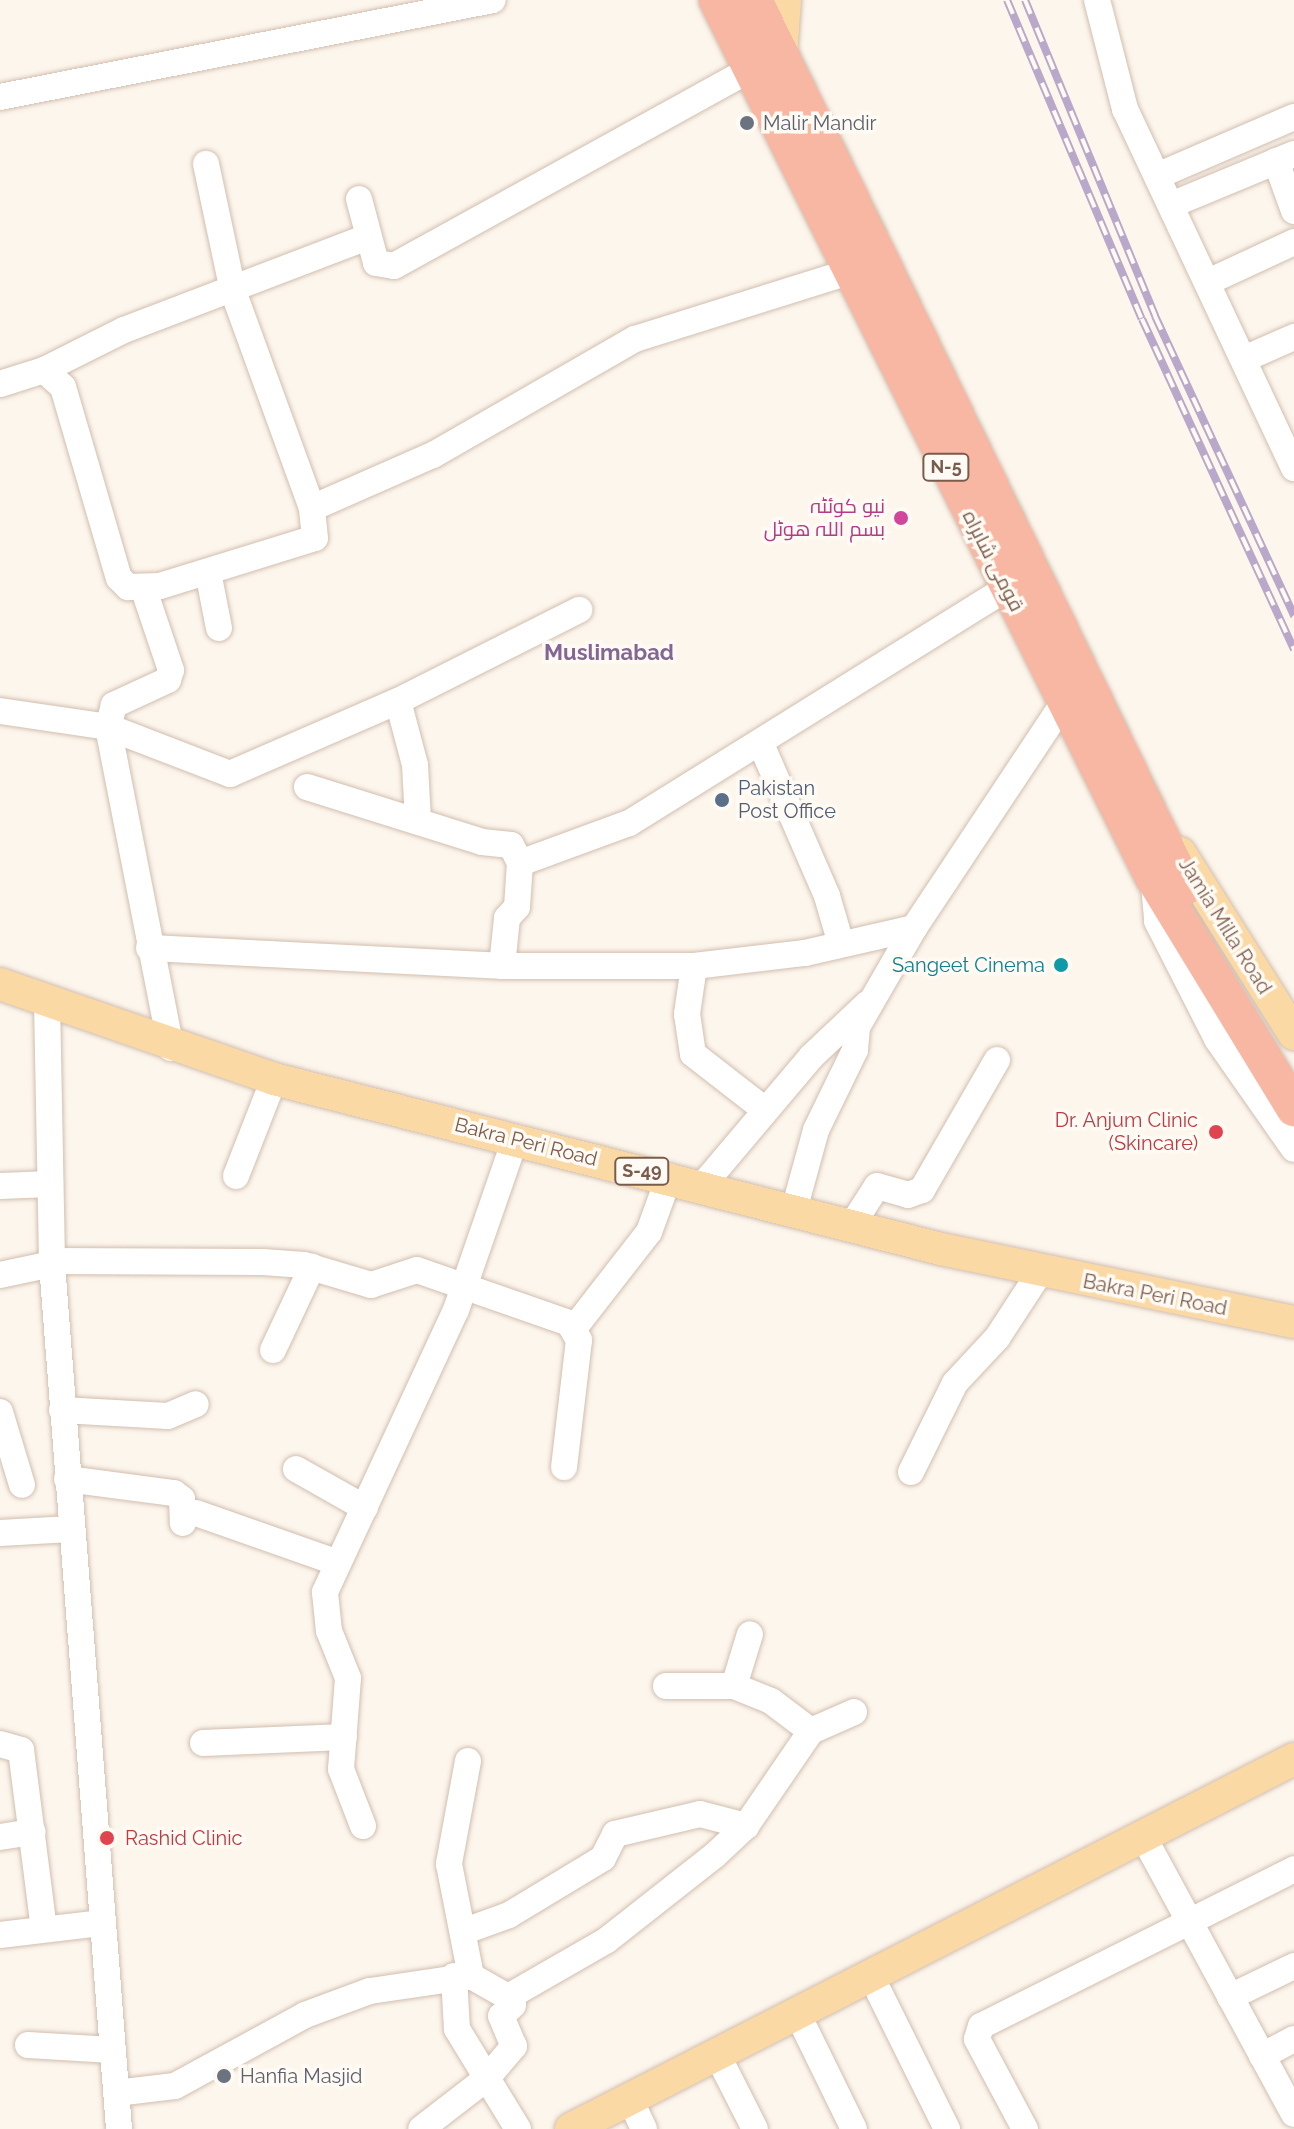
<!DOCTYPE html>
<html>
<head>
<meta charset="utf-8">
<style>
	body { margin:0 }
	#map { position:relative; width:1294px; height:2129px; overflow:hidden; background:#fdf6ec; font-family:Raleway,Cairo,sans-serif }
	div>[style] { position:absolute }
	[style*='--x'] { left:calc(var(--x)*1px); top:calc(var(--y)*1px); width:calc(var(--w)*1px); rotate:calc(var(--a)*1deg) }
	.roads { filter:drop-shadow(0 0 2px #d1beb0) drop-shadow(0 0 2px #d1beb0) }
	.minor>* { height:26px; margin:-13px; padding:0 13px; transform-origin:13px; border-radius:13px; background:#fff }
	.major>* { height:32px; margin:-16px; padding:0 16px; transform-origin:16px; border-radius:16px; background:#fbd9a5 }
	.highway>* { height:36px; margin:-18px; padding:0 18px; transform-origin:18px; border-radius:18px; background:#f7b7a3 }
	.rail>* { height:8px; margin-top:-4px; transform-origin:0; background:repeating-linear-gradient(90deg,#fffaf3 0 15px,#b9a8c9 0 30px); box-sizing:border-box; border-block:2px solid #b9a8c9 }
	.dots>* { width:22px; height:22px; translate:-50% -50%; box-sizing:border-box; border:4px solid #fffaf3; border-radius:50% }
	span { translate:-50% -50%; white-space:nowrap; text-align:center; line-height:1.15; -webkit-text-stroke:7px #fffaf3; paint-order:stroke }
	.shield-label span { padding:2px 6px; background:#fffaf3; border:2px solid; border-radius:6px; -webkit-text-stroke-width:0 }
	.shield-label { font-size:18px; color:#7a5c4d; font-weight:700 }
	.worship-label { font-size:20px; color:#5b616d }
	.left { translate:0 -50%; text-align:left }
	.hotel-label { font-size:20px; color:#b23c85 }
	.right { translate:-100% -50%; text-align:right }
	.street-label { font-size:20px; color:#7a5c4d }
	.service-label { font-size:20px; color:#4e5e75 }
	.culture-label { font-size:20px; color:#0d838f }
	.health-label { font-size:20px; color:#be3a42 }
	.neighbourhood-label { font-size:22px; color:#846695; font-weight:700 }
</style>
</head>
<body>
<div id="map">
	<div class="roads">
		<div class="minor">
			<i style="--x:1097;--y:0;--w:113;--a:75.6"></i>
			<i style="--x:1125;--y:109;--w:397;--a:64.8"></i>
			<i style="--x:0;--y:97;--w:502;--a:-11.13"></i>
			<i style="--x:1276;--y:161;--w:53;--a:70.2"></i>
			<i style="--x:1157;--y:176;--w:149;--a:-23.3"></i>
			<i style="--x:359;--y:199;--w:66;--a:75.1"></i>
			<i style="--x:376;--y:263;--w:18;--a:9"></i>
			<i style="--x:394;--y:266;--w:411;--a:-28.9"></i>
			<i style="--x:1171;--y:205;--w:133;--a:-22.5"></i>
			<i style="--x:1208;--y:282;--w:95;--a:-24.9"></i>
			<i style="--x:1244;--y:359;--w:55;--a:-23.7"></i>
			<i style="--x:44;--y:370;--w:89;--a:-26.6"></i>
			<i style="--x:124;--y:330;--w:255;--a:-20.9"></i>
			<i style="--x:0;--y:384;--w:46;--a:-17.7"></i>
			<i style="--x:44;--y:370;--w:25;--a:42"></i>
			<i style="--x:63;--y:387;--w:199;--a:73.7"></i>
			<i style="--x:119;--y:578;--w:13;--a:45"></i>
			<i style="--x:128;--y:587;--w:32;--a:-2"></i>
			<i style="--x:160;--y:586;--w:162;--a:-17.2"></i>
			<i style="--x:315;--y:538;--w:30;--a:-96"></i>
			<i style="--x:312;--y:508;--w:231;--a:-110"></i>
			<i style="--x:233;--y:291;--w:130;--a:-102"></i>
			<i style="--x:312;--y:508;--w:132;--a:-23.7"></i>
			<i style="--x:433;--y:455;--w:233;--a:-29.9"></i>
			<i style="--x:635;--y:339;--w:224;--a:-17.4"></i>
			<i style="--x:208;--y:572;--w:57;--a:78.9"></i>
			<i style="--x:143;--y:587;--w:88;--a:71.4"></i>
			<i style="--x:171;--y:670;--w:10;--a:107"></i>
			<i style="--x:168;--y:680;--w:60;--a:155.2"></i>
			<i style="--x:114;--y:705;--w:23;--a:105"></i>
			<i style="--x:108;--y:727;--w:327;--a:78.9"></i>
			<i style="--x:1007;--y:588;--w:445;--a:148.1"></i>
			<i style="--x:629;--y:823;--w:116;--a:159.8"></i>
			<i style="--x:520;--y:863;--w:44;--a:93.9"></i>
			<i style="--x:517;--y:907;--w:15;--a:132"></i>
			<i style="--x:507;--y:918;--w:48;--a:95.9"></i>
			<i style="--x:502;--y:966;--w:192;--a:0"></i>
			<i style="--x:694;--y:966;--w:112;--a:-6.7"></i>
			<i style="--x:805;--y:953;--w:112;--a:-12.9"></i>
			<i style="--x:914;--y:928;--w:271;--a:-56.4"></i>
			<i style="--x:398;--y:701;--w:66;--a:75.1"></i>
			<i style="--x:415;--y:765;--w:55;--a:86.9"></i>
			<i style="--x:0;--y:711;--w:109;--a:8.4"></i>
			<i style="--x:108;--y:727;--w:131;--a:21.1"></i>
			<i style="--x:230;--y:774;--w:183;--a:-23.5"></i>
			<i style="--x:398;--y:701;--w:203;--a:-26.7"></i>
			<i style="--x:761;--y:744;--w:166;--a:66.5"></i>
			<i style="--x:827;--y:896;--w:50;--a:73.7"></i>
			<i style="--x:307;--y:787;--w:183;--a:17.4"></i>
			<i style="--x:482;--y:842;--w:29;--a:6"></i>
			<i style="--x:511;--y:845;--w:20;--a:63"></i>
			<i style="--x:1154;--y:884;--w:37;--a:85"></i>
			<i style="--x:1157;--y:921;--w:132;--a:63"></i>
			<i style="--x:1217;--y:1039;--w:134;--a:55"></i>
			<i style="--x:149;--y:948;--w:353;--a:2.9"></i>
			<i style="--x:694;--y:966;--w:49;--a:98.3"></i>
			<i style="--x:687;--y:1014;--w:40;--a:81.5"></i>
			<i style="--x:693;--y:1054;--w:90;--a:37.8"></i>
			<i style="--x:47;--y:1001;--w:263;--a:88.9"></i>
			<i style="--x:52;--y:1264;--w:868;--a:85.57"></i>
			<i style="--x:236;--y:1176;--w:104;--a:-68.6"></i>
			<i style="--x:703;--y:1185;--w:167;--a:-49.8"></i>
			<i style="--x:811;--y:1057;--w:77;--a:-43.4"></i>
			<i style="--x:0;--y:1186;--w:50;--a:-2.3"></i>
			<i style="--x:794;--y:1210;--w:83;--a:-74.6"></i>
			<i style="--x:816;--y:1130;--w:89;--a:-64"></i>
			<i style="--x:855;--y:1050;--w:23;--a:-85"></i>
			<i style="--x:857;--y:1027;--w:114;--a:-60.1"></i>
			<i style="--x:852;--y:1225;--w:46;--a:-57.3"></i>
			<i style="--x:877;--y:1186;--w:32;--a:16"></i>
			<i style="--x:908;--y:1195;--w:15;--a:-20"></i>
			<i style="--x:922;--y:1190;--w:150;--a:-60"></i>
			<i style="--x:52;--y:1261;--w:211;--a:0.3"></i>
			<i style="--x:263;--y:1262;--w:41;--a:4.2"></i>
			<i style="--x:304;--y:1265;--w:70;--a:16.6"></i>
			<i style="--x:371;--y:1285;--w:48;--a:-18.1"></i>
			<i style="--x:417;--y:1270;--w:161;--a:19.2"></i>
			<i style="--x:569;--y:1323;--w:20;--a:60"></i>
			<i style="--x:579;--y:1340;--w:128;--a:96.7"></i>
			<i style="--x:0;--y:1275;--w:53;--a:-11.9"></i>
			<i style="--x:575;--y:1327;--w:120;--a:-52.1"></i>
			<i style="--x:649;--y:1232;--w:59;--a:-70"></i>
			<i style="--x:273;--y:1350;--w:92;--a:-64.8"></i>
			<i style="--x:62;--y:1410;--w:106;--a:3.2"></i>
			<i style="--x:168;--y:1416;--w:30;--a:-23"></i>
			<i style="--x:0;--y:1412;--w:76;--a:73.2"></i>
			<i style="--x:296;--y:1469;--w:79;--a:29.5"></i>
			<i style="--x:911;--y:1472;--w:99;--a:-63.7"></i>
			<i style="--x:955;--y:1383;--w:62;--a:-47"></i>
			<i style="--x:997;--y:1338;--w:79;--a:-56.9"></i>
			<i style="--x:67;--y:1479;--w:108;--a:7.5"></i>
			<i style="--x:174;--y:1493;--w:10;--a:37"></i>
			<i style="--x:182;--y:1499;--w:24;--a:88"></i>
			<i style="--x:196;--y:1513;--w:147;--a:19.4"></i>
			<i style="--x:0;--y:1533;--w:71;--a:-3.2"></i>
			<i style="--x:666;--y:1686;--w:68;--a:0"></i>
			<i style="--x:734;--y:1686;--w:40;--a:22"></i>
			<i style="--x:771;--y:1701;--w:50;--a:36.9"></i>
			<i style="--x:734;--y:1686;--w:54;--a:-72.9"></i>
			<i style="--x:203;--y:1743;--w:141;--a:-2.4"></i>
			<i style="--x:0;--y:1744;--w:22;--a:16"></i>
			<i style="--x:21;--y:1750;--w:180;--a:82.7"></i>
			<i style="--x:468;--y:1761;--w:105;--a:100.5"></i>
			<i style="--x:449;--y:1864;--w:114;--a:78.9"></i>
			<i style="--x:363;--y:1826;--w:61;--a:-111.1"></i>
			<i style="--x:341;--y:1769;--w:91;--a:-85.6"></i>
			<i style="--x:348;--y:1678;--w:51;--a:-112"></i>
			<i style="--x:329;--y:1631;--w:39;--a:-96"></i>
			<i style="--x:325;--y:1592;--w:311;--a:-65.1"></i>
			<i style="--x:456;--y:1310;--w:180;--a:-70.9"></i>
			<i style="--x:1143;--y:1836;--w:316;--a:61.5"></i>
			<i style="--x:0;--y:1837;--w:33;--a:-9"></i>
			<i style="--x:465;--y:1931;--w:47;--a:-20"></i>
			<i style="--x:509;--y:1915;--w:110;--a:-31.2"></i>
			<i style="--x:603;--y:1858;--w:27;--a:-63"></i>
			<i style="--x:615;--y:1834;--w:87;--a:-13.2"></i>
			<i style="--x:700;--y:1814;--w:48;--a:14.6"></i>
			<i style="--x:0;--y:1935;--w:101;--a:-6.8"></i>
			<i style="--x:454;--y:1976;--w:53;--a:86.8"></i>
			<i style="--x:457;--y:2029;--w:117;--a:58.6"></i>
			<i style="--x:879;--y:1992;--w:153;--a:63.6"></i>
			<i style="--x:508;--y:1997;--w:114;--a:-29.9"></i>
			<i style="--x:607;--y:1940;--w:137;--a:-38.2"></i>
			<i style="--x:715;--y:1855;--w:42;--a:-43.1"></i>
			<i style="--x:746;--y:1826;--w:115;--a:-55.6"></i>
			<i style="--x:811;--y:1731;--w:47;--a:-23.8"></i>
			<i style="--x:1230;--y:1997;--w:71;--a:-25.8"></i>
			<i style="--x:805;--y:2029;--w:111;--a:63.9"></i>
			<i style="--x:28;--y:2045;--w:84;--a:3.4"></i>
			<i style="--x:1262;--y:2056;--w:36;--a:-28"></i>
			<i style="--x:724;--y:2068;--w:68;--a:63.1"></i>
			<i style="--x:116;--y:2093;--w:59;--a:-6.8"></i>
			<i style="--x:175;--y:2086;--w:148;--a:-28.6"></i>
			<i style="--x:305;--y:2015;--w:69;--a:-20.3"></i>
			<i style="--x:370;--y:1991;--w:102;--a:-8.4"></i>
			<i style="--x:471;--y:1976;--w:43;--a:29.6"></i>
			<i style="--x:508;--y:1997;--w:9;--a:58"></i>
			<i style="--x:513;--y:2005;--w:16;--a:137"></i>
			<i style="--x:501;--y:2016;--w:33;--a:67"></i>
			<i style="--x:514;--y:2046;--w:42;--a:130.2"></i>
			<i style="--x:487;--y:2078;--w:83;--a:142.3"></i>
			<i style="--x:630;--y:2099;--w:33;--a:65"></i>
			<i style="--x:1025;--y:2129;--w:102;--a:-118.1"></i>
			<i style="--x:977;--y:2039;--w:14;--a:-73"></i>
			<i style="--x:981;--y:2026;--w:350;--a:-26.6"></i>
		</div>
		<div class="major">
			<i style="--x:775;--y:57;--w:6;--a:-18"></i>
			<i style="--x:781;--y:55;--w:55;--a:-85.8"></i>
			<i style="--x:1180;--y:853;--w:214;--a:57.8"></i>
			<i style="--x:0;--y:984;--w:290;--a:19.1"></i>
			<i style="--x:274;--y:1079;--w:688;--a:14.3"></i>
			<i style="--x:941;--y:1249;--w:360;--a:11.7"></i>
			<i style="--x:571;--y:2129;--w:812;--a:-27.1"></i>
		</div>
		<div class="highway">
			<i style="--x:717;--y:0;--w:979;--a:63.57"></i>
			<i style="--x:1153;--y:877;--w:271;--a:58.6"></i>
			<i style="--x:754;--y:0;--w:986;--a:64.08"></i>
		</div>
	</div>
	<div class="rail">
		<i style="--x:1007;--y:0;--w:346;--a:67.1"></i>
		<i style="--x:1142;--y:319;--w:364;--a:65.3"></i>
		<i style="--x:1025;--y:0;--w:342;--a:67.6"></i>
		<i style="--x:1155;--y:316;--w:331;--a:65.1"></i>
	</div>
	<div class="dots">
		<i style="left:747px;top:123px;background:#6b7280"></i>
		<i style="left:901px;top:518px;background:#d1479c"></i>
		<i style="left:722px;top:800px;background:#5c6f8a"></i>
		<i style="left:1061px;top:965px;background:#0f9aa8"></i>
		<i style="left:1216px;top:1132px;background:#e0444e"></i>
		<i style="left:107px;top:1838px;background:#e0444e"></i>
		<i style="left:224px;top:2076px;background:#6b7280"></i>
	</div>
	<div class="shield-label">
		<span style="left:946px;top:467px">N-5</span>
		<span style="left:642px;top:1171px">S-49</span>
	</div>
	<div class="worship-label">
		<span class="left" style="left:763px;top:123px">Malir Mandir</span>
		<span class="left" style="left:240px;top:2076px">Hanfia Masjid</span>
	</div>
	<div class="hotel-label">
		<span class="right" style="left:885px;top:518px">نیو کوئٹہ<br>بسم اللہ ھوٹل</span>
	</div>
	<div class="street-label">
		<span style="left:993px;top:561px;rotate:63deg">قومی شاہراہ</span>
		<span style="left:1225px;top:926px;rotate:58deg">Jamia Milla Road</span>
		<span style="left:526px;top:1142px;rotate:14deg">Bakra Peri Road</span>
		<span style="left:1155px;top:1295px;rotate:11deg">Bakra Peri Road</span>
	</div>
	<div class="service-label">
		<span class="left" style="left:738px;top:800px">Pakistan<br>Post Office</span>
	</div>
	<div class="culture-label">
		<span class="right" style="left:1045px;top:965px">Sangeet Cinema</span>
	</div>
	<div class="health-label">
		<span class="right" style="left:1198px;top:1132px">Dr. Anjum Clinic<br>(Skincare)</span>
		<span class="left" style="left:125px;top:1838px">Rashid Clinic</span>
	</div>
	<div class="neighbourhood-label">
		<span style="left:609px;top:653px">Muslimabad</span>
	</div>
</div>
</body>
</html>
